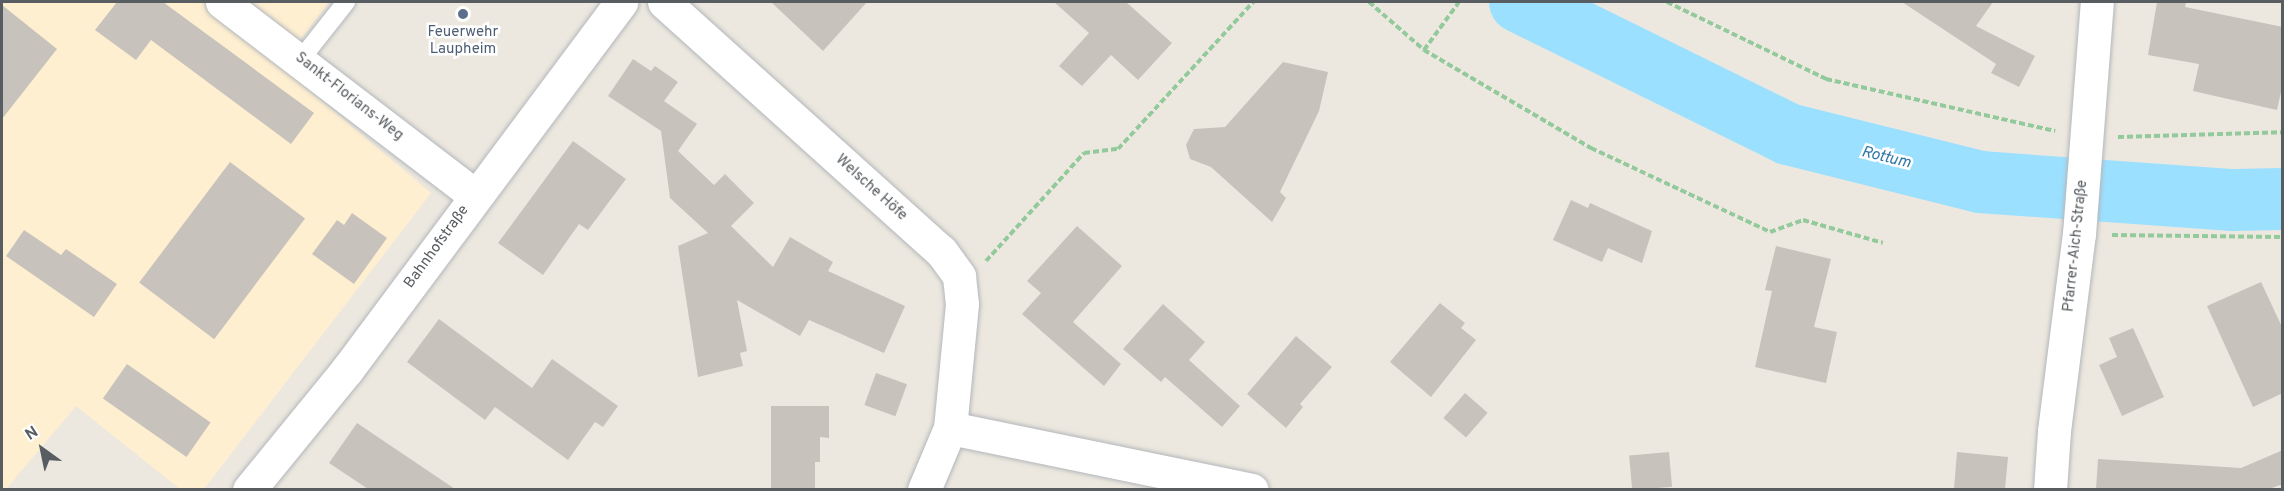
<!DOCTYPE html>
<html>
<head>
<meta charset="utf-8">
<style>
	body { margin:0 }
	#map { position:relative; width:2284px; height:491px; overflow:hidden; background:#ede8df; font-family:Overpass,sans-serif }
	div>[style] { position:absolute }
	[style*='--x'] { left:calc(var(--x)*1px); top:calc(var(--y)*1px); width:calc(var(--w)*1px); rotate:calc(var(--a)*1deg) }
	.commercial>* { inset:0; background:#ffefd1 }
	.river>* { height:62px; margin:-31px; padding:0 31px; transform-origin:31px; border-radius:31px; background:#9ce0ff }
	.building>* { inset:0; background:#c7c3bc; transform-origin:0 0 }
	.path>* { height:4px; margin-top:-2px; transform-origin:0; background:repeating-linear-gradient(90deg,#93ca9c 0 6px,transparent 0 9px) }
	.roads { filter:drop-shadow(0 0 2px #b2b7bb) drop-shadow(0 0 2px #b2b7bb) }
	.lane>* { height:18px; margin:-9px; padding:0 9px; transform-origin:9px; border-radius:9px; background:#fff }
	.street>* { height:33px; margin:-16.5px; padding:0 16.5px; transform-origin:16.5px; border-radius:16.5px; background:#fff }
	.secondary>* { height:33px; margin:-16.5px; padding:0 16.5px; transform-origin:16.5px; border-radius:16.5px; background:#fff }
	.dots>* { width:16px; height:16px; translate:-50% -50%; box-sizing:border-box; border:3px solid #fff; border-radius:50% }
	span { translate:-50% -50%; white-space:nowrap; text-align:center; line-height:1.15; -webkit-text-stroke:5px #fff; paint-order:stroke }
	.service-label { font-size:15px; color:#4e5e75 }
	.street-label { font-size:15px; color:#585d61 }
	.water-label { font-size:16px; color:#3077a5; font-style:italic }
	.frame { position:absolute; inset:0; border:3px solid #585d61; pointer-events:none }
	.north { position:absolute; left:12px; top:419px; width:60px; height:60px; -webkit-text-stroke:4px #fff; paint-order:stroke; rotate:327deg; font-size:16px; font-weight:700; line-height:24px; text-align:center; color:#585d61 }
	.north::after { content:''; display:block; margin:auto; width:21px; height:27px; background:#585d61; clip-path:polygon(50% 0,100% 100%,50% 72%,0 100%) }
</style>
</head>
<body>
<div id="map">
	<div class="commercial">
		<i style="clip-path:polygon(2px 2px,329px 2px,280px 66px,431px 193px,204px 489px,180px 489px,76px 406px,6px 489px,2px 489px)"></i>
	</div>
	<div class="river">
		<i style="--x:1520;--y:2;--w:299;--a:26.2"></i>
		<i style="--x:1788;--y:134;--w:198;--a:14"></i>
		<i style="--x:1980;--y:182;--w:254;--a:4.1"></i>
		<i style="--x:2233;--y:200;--w:49;--a:-1.2"></i>
	</div>
	<div class="building">
		<i style="clip-path:polygon(117px 2px,163px 2px,314px 113px,291px 144px,151px 40px,136px 60px,95px 30px)"></i>
		<i style="clip-path:polygon(771px 2px,867px 2px,823px 51px)"></i>
		<i style="clip-path:polygon(1054px 2px,1126px 2px,1172px 43px,1138px 80px,1111px 55px,1082px 86px,1059px 66px,1089px 33px)"></i>
		<i style="clip-path:polygon(1902px 2px,1993px 2px,1976px 26px,2035px 56px,2019px 87px,1991px 73px,1996px 64px)"></i>
		<i style="clip-path:polygon(2157px 2px,2186px 2px,2185px 7px,2283px 27px,2283px 83px,2277px 110px,2193px 91px,2199px 64px,2148px 55px)"></i>
		<i style="clip-path:polygon(2px 5px,57px 49px,2px 119px)"></i>
		<i style="clip-path:polygon(633px 59px,651px 71px,655px 66px,678px 82px,664px 101px,697px 124px,678px 151px,714px 185px,725px 174px,754px 203px,731px 226px,773px 267px,790px 237px,833px 262px,828px 271px,905px 306px,884px 353px,809px 320px,800px 336px,737px 300px,747px 351px,740px 353px,743px 366px,698px 377px,678px 246px,708px 233px,670px 198px,661px 131px,608px 96px)"></i>
		<i style="clip-path:polygon(1283px 62px,1328px 72px,1319px 111px,1280px 192px,1286px 198px,1272px 222px,1211px 167px,1190px 159px,1186px 145px,1194px 129px,1225px 127px)"></i>
		<i style="clip-path:polygon(573px 141px,626px 179px,588px 230px,579px 224px,543px 275px,498px 243px)"></i>
		<i style="left:230px;top:162px;width:94px;height:151px;rotate:37deg"></i>
		<i style="clip-path:polygon(1571px 200px,1588px 208px,1590px 203px,1652px 231px,1642px 263px,1608px 248px,1602px 262px,1553px 240px)"></i>
		<i style="clip-path:polygon(352px 213px,387px 238px,354px 284px,312px 254px,337px 220px,344px 225px)"></i>
		<i style="clip-path:polygon(1077px 226px,1122px 266px,1073px 322px,1121px 364px,1104px 386px,1022px 314px,1041px 293px,1027px 281px)"></i>
		<i style="clip-path:polygon(24px 230px,61px 255px,66px 249px,117px 284px,94px 317px,6px 256px)"></i>
		<i style="clip-path:polygon(1776px 246px,1831px 259px,1814px 327px,1837px 332px,1826px 383px,1755px 367px,1772px 291px,1765px 290px)"></i>
		<i style="clip-path:polygon(2261px 282px,2283px 329px,2283px 393px,2253px 407px,2207px 306px)"></i>
		<i style="clip-path:polygon(1440px 303px,1465px 323px,1461px 328px,1476px 340px,1431px 397px,1390px 362px)"></i>
		<i style="clip-path:polygon(1163px 304px,1205px 342px,1189px 360px,1240px 406px,1222px 427px,1165px 377px,1161px 382px,1123px 349px)"></i>
		<i style="clip-path:polygon(439px 319px,532px 388px,552px 359px,618px 406px,603px 427px,595px 422px,568px 460px,495px 407px,485px 420px,407px 362px)"></i>
		<i style="clip-path:polygon(2133px 328px,2164px 397px,2122px 416px,2099px 365px,2117px 357px,2109px 338px)"></i>
		<i style="clip-path:polygon(1296px 336px,1332px 367px,1300px 404px,1303px 407px,1286px 428px,1247px 394px)"></i>
		<i style="left:127px;top:364px;width:102px;height:42px;rotate:35deg"></i>
		<i style="left:876px;top:373px;width:33px;height:34px;rotate:20deg"></i>
		<i style="left:1465px;top:393px;width:30px;height:33px;rotate:41deg"></i>
		<i style="clip-path:polygon(771px 406px,829px 406px,829px 438px,820px 437px,820px 462px,815px 462px,815px 489px,771px 489px)"></i>
		<i style="clip-path:polygon(357px 423px,455px 489px,368px 489px,329px 463px)"></i>
		<i style="clip-path:polygon(2283px 450px,2283px 484px,2269px 489px,2096px 489px,2098px 459px,2241px 468px)"></i>
		<i style="left:1669px;top:452px;width:35px;height:40px;rotate:85deg"></i>
		<i style="clip-path:polygon(1957px 452px,2008px 457px,2005px 489px,1954px 489px)"></i>
	</div>
	<div class="path">
		<i style="--x:1369;--y:2;--w:73;--a:41.1"></i>
		<i style="--x:1424;--y:50;--w:194;--a:30.4"></i>
		<i style="--x:1591;--y:148;--w:198;--a:25.1"></i>
		<i style="--x:1770;--y:232;--w:35;--a:-20"></i>
		<i style="--x:1803;--y:220;--w:83;--a:16"></i>
		<i style="--x:1667;--y:2;--w:177;--a:25.8"></i>
		<i style="--x:1826;--y:79;--w:235;--a:12.8"></i>
		<i style="--x:1424;--y:50;--w:59;--a:-53.9"></i>
		<i style="--x:2118;--y:137;--w:164;--a:-1.7"></i>
		<i style="--x:2112;--y:235;--w:170;--a:0.7"></i>
		<i style="--x:986;--y:261;--w:146;--a:-47.8"></i>
		<i style="--x:1084;--y:153;--w:34;--a:-7"></i>
		<i style="--x:1118;--y:149;--w:200;--a:-47.4"></i>
	</div>
	<div class="roads">
		<div class="lane">
			<i style="--x:301;--y:59;--w:73;--a:-51.7"></i>
		</div>
		<div class="street">
			<i style="--x:222;--y:2;--w:317;--a:37.4"></i>
			<i style="--x:664;--y:2;--w:372;--a:42"></i>
			<i style="--x:941;--y:251;--w:31;--a:54"></i>
			<i style="--x:959;--y:276;--w:28;--a:84"></i>
			<i style="--x:962;--y:304;--w:125;--a:95.5"></i>
			<i style="--x:950;--y:428;--w:67;--a:112.8"></i>
			<i style="--x:950;--y:428;--w:308;--a:11.6"></i>
			<i style="--x:2050;--y:490;--w:59;--a:-86.1"></i>
			<i style="--x:2054;--y:431;--w:199;--a:-82.8"></i>
			<i style="--x:2079;--y:234;--w:233;--a:-85.6"></i>
		</div>
		<div class="secondary">
			<i style="--x:249;--y:490;--w:155;--a:-50.8"></i>
			<i style="--x:347;--y:370;--w:459;--a:-53.3"></i>
		</div>
	</div>
	<div class="dots">
		<i style="left:463px;top:14px;background:#5c6f8a"></i>
	</div>
	<div class="service-label">
		<span style="left:463px;top:41px">Feuerwehr<br>Laupheim</span>
	</div>
	<div class="street-label">
		<span style="left:349px;top:97px;rotate:38deg">Sankt-Florians-Weg</span>
		<span style="left:871px;top:188px;rotate:42deg">Welsche Höfe</span>
		<span style="left:2076px;top:246px;rotate:-84deg">Pfarrer-Aich-Straße</span>
		<span style="left:437px;top:247px;rotate:-54deg">Bahnhofstraße</span>
	</div>
	<div class="water-label">
		<span style="left:1886px;top:158px;rotate:14deg">Rottum</span>
	</div>
	<div class="frame"></div>
	<div class="north">N</div>
</div>
</body>
</html>
